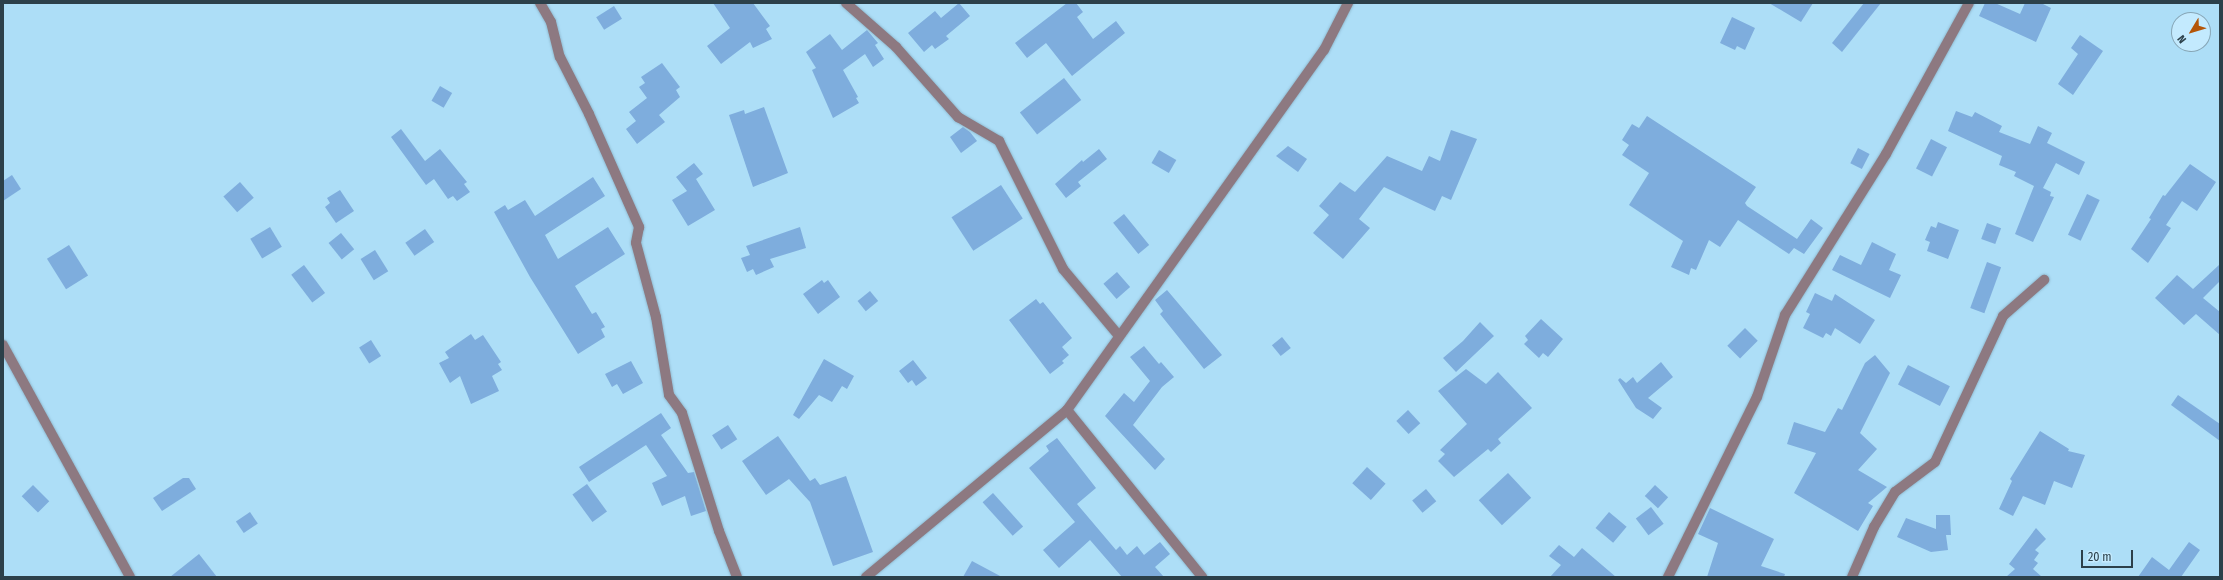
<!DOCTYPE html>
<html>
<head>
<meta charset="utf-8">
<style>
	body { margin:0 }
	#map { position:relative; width:2223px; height:580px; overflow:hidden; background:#addef7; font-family:"Fira Sans Condensed",sans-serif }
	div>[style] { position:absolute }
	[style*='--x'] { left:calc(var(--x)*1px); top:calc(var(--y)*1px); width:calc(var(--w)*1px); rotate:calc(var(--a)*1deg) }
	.building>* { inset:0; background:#7eaddd; transform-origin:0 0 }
	.roads { filter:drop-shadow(0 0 1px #91bbd1) drop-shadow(0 0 1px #91bbd1) }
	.minor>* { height:10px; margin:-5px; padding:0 5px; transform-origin:5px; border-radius:5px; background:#8d7981 }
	span { translate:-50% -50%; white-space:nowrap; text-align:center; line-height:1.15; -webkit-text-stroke:3.5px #c3eafe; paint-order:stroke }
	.frame { position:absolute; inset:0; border:4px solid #2c404a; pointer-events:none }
	.north { position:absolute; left:2171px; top:12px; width:40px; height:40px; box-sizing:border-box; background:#c3eafe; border:1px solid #87a6b6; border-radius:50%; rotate:232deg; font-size:11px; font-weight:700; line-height:16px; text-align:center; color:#2c404a }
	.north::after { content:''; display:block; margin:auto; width:14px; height:18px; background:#b45508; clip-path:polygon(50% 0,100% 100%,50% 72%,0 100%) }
	.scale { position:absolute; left:2081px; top:550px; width:52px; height:18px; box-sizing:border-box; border:2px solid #2c404a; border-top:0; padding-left:5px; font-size:12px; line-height:14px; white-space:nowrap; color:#2c404a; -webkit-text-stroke:3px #c3eafe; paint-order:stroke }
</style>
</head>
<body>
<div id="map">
	<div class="building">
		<i style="clip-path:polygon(713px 3px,753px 3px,770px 26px,766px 29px,772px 39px,753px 48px,750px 42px,721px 64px,707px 46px,730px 28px)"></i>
		<i style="clip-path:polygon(959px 3px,970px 16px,946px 36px,949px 39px,935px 49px,932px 45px,924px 52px,908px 33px,935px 11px,941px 18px)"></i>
		<i style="clip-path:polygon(1067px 3px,1076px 3px,1083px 12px,1077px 17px,1093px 39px,1116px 21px,1125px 33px,1072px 76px,1046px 43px,1027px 58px,1015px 43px)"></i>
		<i style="clip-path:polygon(1769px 3px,1813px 3px,1801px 22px)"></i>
		<i style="clip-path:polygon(1864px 3px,1881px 3px,1842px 52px,1832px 43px)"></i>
		<i style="clip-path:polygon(1985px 3px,1995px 3px,2020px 14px,2025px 3px,2041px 3px,2051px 8px,2036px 42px,1979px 16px)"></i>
		<i style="left:614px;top:6px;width:15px;height:21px;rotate:58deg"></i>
		<i style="clip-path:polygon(1732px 17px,1755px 28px,1745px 50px,1737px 46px,1735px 50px,1720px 43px)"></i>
		<i style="clip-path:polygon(867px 30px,878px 43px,875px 45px,884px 59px,873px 67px,865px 54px,843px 70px,858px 97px,856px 98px,859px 103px,833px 118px,812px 70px,816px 68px,806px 52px,830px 34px,842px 50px)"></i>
		<i style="clip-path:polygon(2080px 35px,2103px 51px,2073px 95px,2058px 84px,2078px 54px,2071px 48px)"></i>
		<i style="clip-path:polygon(662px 63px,680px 87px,676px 90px,680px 97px,659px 115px,665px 122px,637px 144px,626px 129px,636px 121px,629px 112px,647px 98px,639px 87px,645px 83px,641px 77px)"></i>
		<i style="left:1064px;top:78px;width:28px;height:56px;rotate:52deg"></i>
		<i style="left:440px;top:86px;width:14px;height:17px;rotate:30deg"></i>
		<i style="clip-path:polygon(764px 107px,788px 173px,753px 187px,729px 115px,744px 110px,745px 114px)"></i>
		<i style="clip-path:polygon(1956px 111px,1972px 117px,1975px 112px,2002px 126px,1999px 132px,2030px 144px,2038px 126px,2052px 133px,2047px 143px,2085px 162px,2079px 175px,2056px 163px,2043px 188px,2051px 192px,2050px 196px,2054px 197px,2033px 242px,2015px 234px,2034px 186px,2014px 176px,2016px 172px,1999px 165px,2002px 156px,1948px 131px)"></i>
		<i style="clip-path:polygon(1647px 116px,1756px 187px,1745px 203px,1747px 206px,1797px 239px,1811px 219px,1823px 228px,1804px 254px,1794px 248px,1789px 254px,1738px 220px,1720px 247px,1709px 240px,1696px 270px,1691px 268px,1689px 275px,1671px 267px,1683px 241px,1629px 205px,1649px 173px,1622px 155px,1629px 145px,1622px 140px,1632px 124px,1639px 128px)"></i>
		<i style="clip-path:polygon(963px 127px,970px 132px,977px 141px,961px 153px,950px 137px)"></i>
		<i style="clip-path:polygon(401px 129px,425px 161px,440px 149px,467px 182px,464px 184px,470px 192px,457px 201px,453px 196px,448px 199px,434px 179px,426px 185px,391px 137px)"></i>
		<i style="clip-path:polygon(1451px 130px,1477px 139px,1451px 200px,1442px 196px,1435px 211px,1384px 187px,1359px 219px,1370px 228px,1343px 259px,1313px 233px,1329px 215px,1319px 206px,1340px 182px,1355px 192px,1387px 156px,1422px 171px,1429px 156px,1440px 161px)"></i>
		<i style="left:1931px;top:139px;width:18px;height:33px;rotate:27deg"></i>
		<i style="clip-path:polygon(1288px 146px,1307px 159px,1298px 172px,1276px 156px)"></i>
		<i style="left:1858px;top:148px;width:13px;height:17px;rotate:27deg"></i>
		<i style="clip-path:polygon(1099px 149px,1107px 159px,1078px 182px,1081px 186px,1066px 198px,1055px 184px,1082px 160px,1083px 162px)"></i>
		<i style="left:1159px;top:150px;width:20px;height:15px;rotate:30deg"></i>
		<i style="clip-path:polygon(694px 163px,703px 174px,696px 179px,715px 210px,688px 226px,672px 200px,687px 191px,676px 177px)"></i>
		<i style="clip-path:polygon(2190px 164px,2216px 182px,2197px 211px,2182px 201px,2166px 225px,2171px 228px,2148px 263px,2131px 249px,2151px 219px,2149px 218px,2163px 195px,2165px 196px)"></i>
		<i style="clip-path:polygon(12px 175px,21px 189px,3px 201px,3px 181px)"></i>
		<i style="clip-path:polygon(593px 177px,605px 196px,545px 235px,558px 259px,608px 227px,625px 254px,575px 286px,592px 314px,596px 312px,605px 327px,601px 329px,605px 337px,578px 354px,530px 277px,494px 212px,505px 205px,508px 210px,525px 200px,535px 216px)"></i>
		<i style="left:240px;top:182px;width:21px;height:22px;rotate:49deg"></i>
		<i style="left:1001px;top:185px;width:40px;height:59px;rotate:57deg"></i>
		<i style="clip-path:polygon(340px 190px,354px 211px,336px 223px,325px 207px,330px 203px,327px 198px)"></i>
		<i style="left:2087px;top:194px;width:14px;height:45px;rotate:25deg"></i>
		<i style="left:1124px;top:214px;width:40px;height:14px;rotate:51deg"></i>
		<i style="clip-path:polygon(1938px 222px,1959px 230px,1948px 259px,1927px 251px,1930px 242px,1925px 240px,1931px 226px,1936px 228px)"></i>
		<i style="left:1987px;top:223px;width:15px;height:17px;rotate:20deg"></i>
		<i style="left:270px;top:227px;width:23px;height:23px;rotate:59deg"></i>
		<i style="clip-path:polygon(800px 227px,806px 248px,770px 259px,774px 267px,756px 275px,753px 269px,747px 272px,741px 258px,750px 255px,746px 246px)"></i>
		<i style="left:425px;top:229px;width:16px;height:24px;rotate:55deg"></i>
		<i style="left:341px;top:233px;width:21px;height:16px;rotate:51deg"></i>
		<i style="clip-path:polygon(1872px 242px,1896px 254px,1889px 270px,1901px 275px,1890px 298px,1832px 270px,1840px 255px,1861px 265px)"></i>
		<i style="left:69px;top:245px;width:36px;height:26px;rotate:58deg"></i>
		<i style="left:375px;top:250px;width:25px;height:17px;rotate:58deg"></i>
		<i style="left:1987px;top:262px;width:15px;height:49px;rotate:20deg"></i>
		<i style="left:304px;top:265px;width:35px;height:16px;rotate:53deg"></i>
		<i style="clip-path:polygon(2219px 265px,2220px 281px,2203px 298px,2220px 312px,2220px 335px,2196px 314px,2184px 325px,2155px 298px,2177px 275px,2193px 289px)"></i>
		<i style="left:1117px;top:272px;width:20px;height:18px;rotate:49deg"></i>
		<i style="clip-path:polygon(822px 280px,824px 283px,828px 280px,840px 297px,818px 314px,803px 294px)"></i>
		<i style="clip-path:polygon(1167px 290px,1222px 355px,1204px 369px,1160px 314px,1163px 311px,1155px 300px)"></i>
		<i style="left:870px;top:291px;width:13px;height:16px;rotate:51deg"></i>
		<i style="clip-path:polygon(1815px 293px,1832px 301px,1835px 294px,1875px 320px,1860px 344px,1835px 328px,1831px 336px,1826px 333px,1823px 338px,1803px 328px,1810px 314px,1806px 312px)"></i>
		<i style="clip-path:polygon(1036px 299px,1040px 304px,1043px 302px,1072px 338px,1062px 347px,1069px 355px,1062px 361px,1064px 363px,1050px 374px,1009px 320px)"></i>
		<i style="clip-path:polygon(1541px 319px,1563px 339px,1548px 357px,1543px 353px,1539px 358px,1524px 344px,1528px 340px,1525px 336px)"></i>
		<i style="clip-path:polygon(1480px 322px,1494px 336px,1456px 372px,1443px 358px,1463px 341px)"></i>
		<i style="left:1745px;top:328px;width:18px;height:25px;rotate:45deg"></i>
		<i style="clip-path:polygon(471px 334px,475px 340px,483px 335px,501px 362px,498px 364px,502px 370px,492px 376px,499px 391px,471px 404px,460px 376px,450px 383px,439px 363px,449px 358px,445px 352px)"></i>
		<i style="left:1282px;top:337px;width:14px;height:13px;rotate:51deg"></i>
		<i style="left:371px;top:340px;width:19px;height:14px;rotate:58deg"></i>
		<i style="clip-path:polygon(1144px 346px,1159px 364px,1161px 362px,1174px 377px,1162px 387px,1133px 425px,1165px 459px,1155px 470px,1105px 416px,1124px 393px,1134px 402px,1150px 381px,1130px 357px)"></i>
		<i style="clip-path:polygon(1875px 355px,1890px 373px,1860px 433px,1877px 449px,1858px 470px,1887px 487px,1868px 503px,1873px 506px,1858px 531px,1794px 493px,1816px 453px,1787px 444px,1794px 422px,1825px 432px,1838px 408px,1842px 410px,1865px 363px)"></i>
		<i style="clip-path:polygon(824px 359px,854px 376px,847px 389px,842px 386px,832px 402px,819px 395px,799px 419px,793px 415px)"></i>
		<i style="clip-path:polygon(913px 360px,927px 378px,916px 386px,912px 380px,908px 383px,899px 371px)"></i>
		<i style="clip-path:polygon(631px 361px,643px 383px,623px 394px,617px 384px,612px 387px,605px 374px)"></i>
		<i style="clip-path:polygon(1661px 362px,1673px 377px,1648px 398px,1662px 408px,1653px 419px,1636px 408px,1618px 380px,1620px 378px,1626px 383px,1633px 377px,1637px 383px)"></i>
		<i style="left:1908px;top:365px;width:47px;height:22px;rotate:27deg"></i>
		<i style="clip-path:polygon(1466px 369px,1486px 384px,1498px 372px,1532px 408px,1498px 439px,1501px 443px,1491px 452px,1488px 449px,1454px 477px,1438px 461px,1445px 454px,1440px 450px,1467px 424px,1438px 391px)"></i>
		<i style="clip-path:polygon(2178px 395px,2220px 424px,2220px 441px,2171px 405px)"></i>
		<i style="left:1408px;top:410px;width:18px;height:16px;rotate:47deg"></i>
		<i style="clip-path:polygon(661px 413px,671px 428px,661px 435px,688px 473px,694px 472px,706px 511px,691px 516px,685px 496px,662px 506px,652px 483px,667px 476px,646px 445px,589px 482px,579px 467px)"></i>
		<i style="left:728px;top:425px;width:17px;height:19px;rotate:57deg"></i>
		<i style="clip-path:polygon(2040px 431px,2069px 449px,2068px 451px,2085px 455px,2072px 488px,2054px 481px,2045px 505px,2023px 496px,2013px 516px,1999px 509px,2012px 481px,2010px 479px)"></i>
		<i style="clip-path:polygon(778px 436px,810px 481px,815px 478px,820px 485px,846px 476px,873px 552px,833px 566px,810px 502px,789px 479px,766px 495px,742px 461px)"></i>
		<i style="clip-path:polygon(1057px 438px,1096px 488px,1077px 504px,1116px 550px,1120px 546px,1127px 555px,1137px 546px,1144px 555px,1160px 542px,1170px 554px,1155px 567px,1164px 577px,1122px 577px,1090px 540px,1059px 568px,1043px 550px,1075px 522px,1029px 468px,1049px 451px,1046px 446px)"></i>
		<i style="left:1367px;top:467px;width:25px;height:22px;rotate:42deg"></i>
		<i style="left:1508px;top:473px;width:34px;height:40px;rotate:47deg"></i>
		<i style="clip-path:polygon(183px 478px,189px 478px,196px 489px,162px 511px,153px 498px)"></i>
		<i style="left:587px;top:484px;width:34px;height:18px;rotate:54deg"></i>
		<i style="left:33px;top:485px;width:23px;height:16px;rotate:45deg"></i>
		<i style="left:1655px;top:485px;width:18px;height:15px;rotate:43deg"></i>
		<i style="left:1426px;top:489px;width:16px;height:18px;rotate:50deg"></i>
		<i style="left:993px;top:493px;width:45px;height:14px;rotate:48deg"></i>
		<i style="left:1651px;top:507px;width:21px;height:19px;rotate:53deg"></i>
		<i style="clip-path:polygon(1710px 508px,1774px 539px,1761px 566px,1785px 574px,1784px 577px,1707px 577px,1718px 543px,1698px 534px)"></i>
		<i style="left:250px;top:512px;width:14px;height:17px;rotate:56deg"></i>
		<i style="left:1609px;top:512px;width:23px;height:21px;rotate:40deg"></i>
		<i style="clip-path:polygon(1936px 515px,1950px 515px,1951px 535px,1946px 535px,1948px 550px,1931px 552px,1897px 537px,1906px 518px,1936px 529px)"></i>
		<i style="clip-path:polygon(2036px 528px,2046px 539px,2035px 550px,2039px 553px,2034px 560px,2038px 563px,2033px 569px,2042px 577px,2006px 577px,2015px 569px,2009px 564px)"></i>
		<i style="clip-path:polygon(2189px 542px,2200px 550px,2181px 577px,2138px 577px,2152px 557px,2169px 570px)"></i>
		<i style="clip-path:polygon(1559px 545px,1574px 557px,1582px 548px,1616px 577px,1550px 577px,1561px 565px,1549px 556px)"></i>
		<i style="clip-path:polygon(199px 554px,217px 577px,170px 577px)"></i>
		<i style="clip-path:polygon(972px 561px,1002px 577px,963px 577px)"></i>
	</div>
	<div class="roads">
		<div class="minor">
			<i style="--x:540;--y:3;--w:22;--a:60"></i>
			<i style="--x:551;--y:22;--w:36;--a:76"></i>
			<i style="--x:560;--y:57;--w:64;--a:63"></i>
			<i style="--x:589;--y:114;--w:124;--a:66.1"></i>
			<i style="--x:639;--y:227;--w:16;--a:101"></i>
			<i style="--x:636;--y:243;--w:77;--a:74.9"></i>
			<i style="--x:656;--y:317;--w:79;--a:80.5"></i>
			<i style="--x:669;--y:395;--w:22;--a:54"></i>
			<i style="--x:682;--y:413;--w:124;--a:72.6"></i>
			<i style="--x:719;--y:531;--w:49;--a:68.6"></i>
			<i style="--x:846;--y:3;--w:67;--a:41.3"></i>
			<i style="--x:896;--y:47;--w:94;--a:48.5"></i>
			<i style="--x:958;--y:117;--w:48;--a:30.3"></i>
			<i style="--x:999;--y:141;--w:143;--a:63.4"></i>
			<i style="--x:1063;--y:269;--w:87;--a:50.1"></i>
			<i style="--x:3;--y:345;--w:264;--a:61.3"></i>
			<i style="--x:1067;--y:410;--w:215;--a:51"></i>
			<i style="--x:866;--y:577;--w:261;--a:-39.7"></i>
			<i style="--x:1067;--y:410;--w:442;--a:-54.5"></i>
			<i style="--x:1324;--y:50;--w:53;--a:-62.9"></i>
			<i style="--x:1668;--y:577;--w:201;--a:-63.7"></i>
			<i style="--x:1757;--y:397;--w:87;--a:-71.1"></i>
			<i style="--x:1785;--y:315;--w:190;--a:-57.9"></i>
			<i style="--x:1886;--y:154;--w:172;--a:-61.2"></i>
			<i style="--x:1852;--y:577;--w:55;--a:-66.3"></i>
			<i style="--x:1874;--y:527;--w:41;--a:-59"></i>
			<i style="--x:1895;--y:492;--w:50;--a:-36.9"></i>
			<i style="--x:1935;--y:462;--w:161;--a:-65"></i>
			<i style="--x:2003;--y:316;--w:55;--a:-41.3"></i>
		</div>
	</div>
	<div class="frame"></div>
	<div class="north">N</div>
	<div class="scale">20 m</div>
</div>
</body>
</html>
